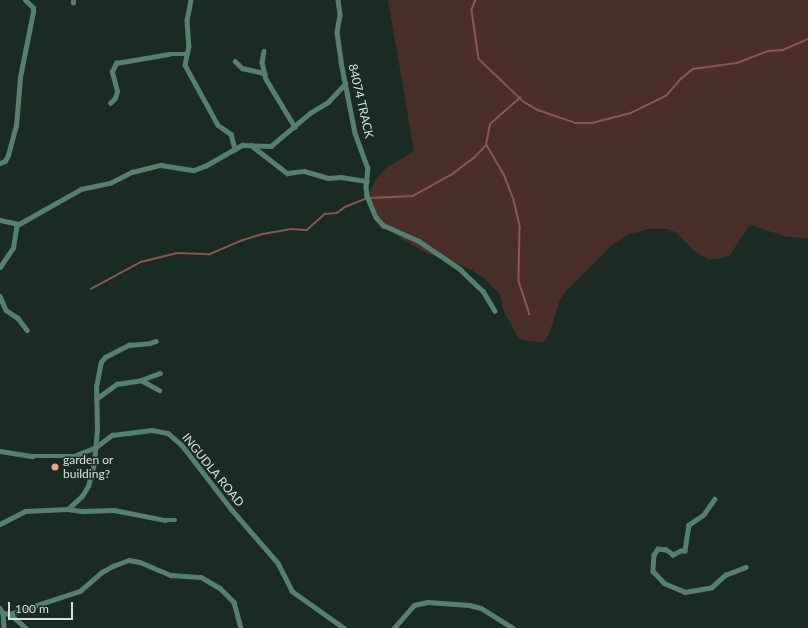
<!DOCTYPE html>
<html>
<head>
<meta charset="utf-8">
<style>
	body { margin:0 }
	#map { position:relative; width:808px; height:628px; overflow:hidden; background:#1a2b23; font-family:Lato,sans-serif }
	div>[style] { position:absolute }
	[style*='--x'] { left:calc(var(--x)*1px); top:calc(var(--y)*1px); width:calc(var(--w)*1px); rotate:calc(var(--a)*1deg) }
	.green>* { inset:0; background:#4a2e28 }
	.stream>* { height:1.5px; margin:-0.75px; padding:0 0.75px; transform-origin:0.75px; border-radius:0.75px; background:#87584e }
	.street>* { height:4.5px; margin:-2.25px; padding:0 2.25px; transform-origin:2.25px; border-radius:2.25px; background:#55806d }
	.dots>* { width:11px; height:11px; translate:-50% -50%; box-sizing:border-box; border:2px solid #1a2b23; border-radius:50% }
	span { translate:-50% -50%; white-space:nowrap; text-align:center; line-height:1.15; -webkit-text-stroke:3px #1a2b23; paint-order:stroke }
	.street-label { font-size:12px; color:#d7e1dc }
	.poi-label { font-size:12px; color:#d7e1dc }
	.left { translate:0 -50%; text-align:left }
	.scale { position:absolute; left:8px; top:602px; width:65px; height:18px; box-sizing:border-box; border:2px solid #d7e1dc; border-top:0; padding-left:5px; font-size:12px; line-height:14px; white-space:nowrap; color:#d7e1dc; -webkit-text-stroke:3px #1a2b23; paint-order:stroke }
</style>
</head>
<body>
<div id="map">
	<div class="green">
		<i style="clip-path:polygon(388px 0,808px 0,808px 238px,787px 237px,750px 225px,729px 256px,718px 259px,708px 259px,700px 255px,692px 249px,677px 233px,668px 229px,648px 229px,630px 234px,613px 244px,565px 292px,560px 300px,549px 334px,544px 342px,526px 341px,519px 339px,504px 312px,500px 294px,486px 280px,472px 270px,447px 259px,428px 254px,402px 239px,376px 217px,367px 196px,375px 181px,386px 168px,414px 151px)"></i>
	</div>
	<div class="stream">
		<i style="--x:476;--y:0;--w:11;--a:112"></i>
		<i style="--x:472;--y:10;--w:49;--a:81.9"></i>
		<i style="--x:479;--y:59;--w:62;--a:43.7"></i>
		<i style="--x:524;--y:102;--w:16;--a:30"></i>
		<i style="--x:538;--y:110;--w:40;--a:18.9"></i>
		<i style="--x:576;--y:123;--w:16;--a:0"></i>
		<i style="--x:592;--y:123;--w:40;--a:-14.4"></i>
		<i style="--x:631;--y:113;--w:39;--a:-26"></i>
		<i style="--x:666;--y:96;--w:23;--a:-49"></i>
		<i style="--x:681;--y:79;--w:16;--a:-40"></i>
		<i style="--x:693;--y:69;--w:44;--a:-7.8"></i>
		<i style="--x:737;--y:63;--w:34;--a:-21"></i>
		<i style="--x:769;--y:51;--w:14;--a:-4"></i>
		<i style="--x:783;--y:50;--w:27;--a:-24"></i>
		<i style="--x:487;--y:145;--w:34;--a:60"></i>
		<i style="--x:504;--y:174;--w:28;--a:69"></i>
		<i style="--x:514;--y:200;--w:28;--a:77"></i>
		<i style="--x:520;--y:227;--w:54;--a:91.1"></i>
		<i style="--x:519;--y:281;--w:35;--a:72"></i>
		<i style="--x:369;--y:198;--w:44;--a:-2.6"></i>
		<i style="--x:413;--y:196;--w:43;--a:-28.9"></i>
		<i style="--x:451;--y:175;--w:30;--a:-37"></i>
		<i style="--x:475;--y:157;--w:16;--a:-47"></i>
		<i style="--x:486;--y:145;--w:21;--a:-79"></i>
		<i style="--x:490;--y:124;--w:40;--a:-41"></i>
		<i style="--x:91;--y:289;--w:57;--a:-28.4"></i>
		<i style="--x:141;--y:262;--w:36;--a:-14"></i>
		<i style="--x:176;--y:253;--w:34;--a:2"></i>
		<i style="--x:210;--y:254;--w:33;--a:-23"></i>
		<i style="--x:240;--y:241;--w:24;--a:-17"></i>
		<i style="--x:263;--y:234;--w:27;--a:-10"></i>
		<i style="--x:290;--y:229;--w:17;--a:3"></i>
		<i style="--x:307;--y:230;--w:24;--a:-42"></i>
		<i style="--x:325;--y:214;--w:12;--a:-5"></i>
		<i style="--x:337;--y:213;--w:10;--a:-37"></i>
		<i style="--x:345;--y:207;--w:22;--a:-22"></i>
	</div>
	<div class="street">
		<i style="--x:191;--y:0;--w:20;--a:101"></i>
		<i style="--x:187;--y:20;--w:26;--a:86"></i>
		<i style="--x:189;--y:46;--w:19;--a:102"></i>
		<i style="--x:185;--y:65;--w:68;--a:61.2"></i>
		<i style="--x:218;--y:125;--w:16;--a:35"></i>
		<i style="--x:231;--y:134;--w:16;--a:75"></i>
		<i style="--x:338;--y:0;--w:15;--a:82"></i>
		<i style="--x:340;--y:15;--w:17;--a:100"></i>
		<i style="--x:337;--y:32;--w:30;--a:82"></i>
		<i style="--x:341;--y:62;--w:72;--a:78.8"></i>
		<i style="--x:355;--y:133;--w:37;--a:70"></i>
		<i style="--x:368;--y:168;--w:19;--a:96"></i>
		<i style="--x:366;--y:187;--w:9;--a:84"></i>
		<i style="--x:367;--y:196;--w:23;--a:67"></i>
		<i style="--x:376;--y:217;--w:11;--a:49"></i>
		<i style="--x:383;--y:225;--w:39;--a:24"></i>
		<i style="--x:419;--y:241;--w:50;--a:34.3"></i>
		<i style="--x:460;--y:269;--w:32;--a:44"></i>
		<i style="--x:483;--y:291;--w:23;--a:59"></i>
		<i style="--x:73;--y:3;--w:3;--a:-90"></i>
		<i style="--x:264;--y:51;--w:11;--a:100"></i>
		<i style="--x:262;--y:62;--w:17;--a:77"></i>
		<i style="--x:266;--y:79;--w:56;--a:58.9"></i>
		<i style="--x:235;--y:61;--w:10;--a:45"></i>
		<i style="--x:242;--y:68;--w:23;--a:13"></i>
		<i style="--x:110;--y:103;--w:7;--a:-45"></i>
		<i style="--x:115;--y:98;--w:7;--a:-74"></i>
		<i style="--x:117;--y:91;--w:20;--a:-105"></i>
		<i style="--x:112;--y:72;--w:10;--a:-66"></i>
		<i style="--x:116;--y:63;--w:54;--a:-9.6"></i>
		<i style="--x:169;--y:54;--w:18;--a:0"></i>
		<i style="--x:251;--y:145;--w:46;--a:37.9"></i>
		<i style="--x:287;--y:173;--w:17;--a:-7"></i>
		<i style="--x:304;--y:171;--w:25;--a:16"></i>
		<i style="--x:328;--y:178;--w:13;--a:-4"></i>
		<i style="--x:341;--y:177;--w:26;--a:9"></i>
		<i style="--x:0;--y:163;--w:5;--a:-22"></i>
		<i style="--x:5;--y:161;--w:7;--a:-63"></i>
		<i style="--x:8;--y:155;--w:30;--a:-75"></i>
		<i style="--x:16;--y:126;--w:49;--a:-85.3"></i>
		<i style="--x:20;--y:77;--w:66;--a:-78.7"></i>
		<i style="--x:33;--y:12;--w:4;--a:-90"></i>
		<i style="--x:33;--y:8;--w:11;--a:-135"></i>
		<i style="--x:0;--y:220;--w:19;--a:12"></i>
		<i style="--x:19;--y:224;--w:71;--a:-29.4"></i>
		<i style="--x:81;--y:189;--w:30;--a:-12"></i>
		<i style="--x:110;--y:183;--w:25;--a:-27"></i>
		<i style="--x:132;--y:172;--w:30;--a:-14"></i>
		<i style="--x:161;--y:165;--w:33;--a:9"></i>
		<i style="--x:194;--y:170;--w:12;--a:-20"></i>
		<i style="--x:205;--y:166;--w:43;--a:-29.6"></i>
		<i style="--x:242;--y:145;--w:29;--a:2"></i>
		<i style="--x:271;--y:146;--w:51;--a:-40.2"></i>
		<i style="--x:310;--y:113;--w:21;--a:-31"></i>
		<i style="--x:328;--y:102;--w:25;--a:-47"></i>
		<i style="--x:0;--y:267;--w:23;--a:-56"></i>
		<i style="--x:13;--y:248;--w:24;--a:-81"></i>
		<i style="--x:0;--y:296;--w:15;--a:67"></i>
		<i style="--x:6;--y:310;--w:14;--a:34"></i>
		<i style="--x:18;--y:318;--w:15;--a:53"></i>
		<i style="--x:141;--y:380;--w:21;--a:29"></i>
		<i style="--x:96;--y:399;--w:26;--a:-36"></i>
		<i style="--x:117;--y:384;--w:24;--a:-9"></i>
		<i style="--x:141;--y:380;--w:20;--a:-20"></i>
		<i style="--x:0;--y:451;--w:33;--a:9"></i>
		<i style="--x:33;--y:456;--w:41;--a:0"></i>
		<i style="--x:74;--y:456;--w:24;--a:-22"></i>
		<i style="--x:96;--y:447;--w:20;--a:-37"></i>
		<i style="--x:112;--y:435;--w:40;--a:-7.1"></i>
		<i style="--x:152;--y:430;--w:16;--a:11"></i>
		<i style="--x:168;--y:433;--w:18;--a:41"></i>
		<i style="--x:182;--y:445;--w:82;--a:52.4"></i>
		<i style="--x:232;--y:510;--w:70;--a:49"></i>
		<i style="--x:278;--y:563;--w:31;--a:63"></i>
		<i style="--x:292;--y:591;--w:64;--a:35.4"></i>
		<i style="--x:715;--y:499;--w:19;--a:125"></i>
		<i style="--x:704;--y:515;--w:18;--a:146"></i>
		<i style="--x:689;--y:525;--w:26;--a:99"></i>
		<i style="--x:685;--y:551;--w:4;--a:180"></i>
		<i style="--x:681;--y:551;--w:9;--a:153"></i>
		<i style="--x:673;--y:555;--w:9;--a:-144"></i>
		<i style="--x:666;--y:550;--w:8;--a:-173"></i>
		<i style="--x:658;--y:549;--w:7;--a:124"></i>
		<i style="--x:654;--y:555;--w:16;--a:94"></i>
		<i style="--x:653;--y:571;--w:16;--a:47"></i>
		<i style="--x:664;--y:583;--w:23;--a:23"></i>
		<i style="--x:685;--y:592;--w:27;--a:-10"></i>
		<i style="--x:712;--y:587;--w:18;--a:-43"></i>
		<i style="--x:725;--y:575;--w:22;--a:-21"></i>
		<i style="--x:68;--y:509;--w:15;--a:8"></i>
		<i style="--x:83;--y:511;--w:31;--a:-2"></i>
		<i style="--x:114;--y:510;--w:52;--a:11.1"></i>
		<i style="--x:165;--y:520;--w:10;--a:0"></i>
		<i style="--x:0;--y:524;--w:28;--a:-27"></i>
		<i style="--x:25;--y:511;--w:43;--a:-2.7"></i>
		<i style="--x:68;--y:509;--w:19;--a:-43"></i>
		<i style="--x:82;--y:496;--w:12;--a:-59"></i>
		<i style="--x:88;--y:486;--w:24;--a:-75"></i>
		<i style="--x:94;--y:463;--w:33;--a:-85"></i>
		<i style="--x:97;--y:430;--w:43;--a:-91.3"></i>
		<i style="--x:96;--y:387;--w:25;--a:-79"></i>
		<i style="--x:101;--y:362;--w:6;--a:-51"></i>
		<i style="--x:105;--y:357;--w:27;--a:-27"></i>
		<i style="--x:129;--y:345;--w:21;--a:-5"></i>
		<i style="--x:150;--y:343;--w:6;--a:-18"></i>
		<i style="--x:0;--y:608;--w:6;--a:59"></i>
		<i style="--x:3;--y:613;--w:15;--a:86"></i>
		<i style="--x:3;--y:613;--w:7;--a:8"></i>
		<i style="--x:10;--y:614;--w:21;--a:41"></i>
		<i style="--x:10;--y:614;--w:74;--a:-18.2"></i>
		<i style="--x:80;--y:591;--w:29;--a:-41"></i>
		<i style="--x:102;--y:572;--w:13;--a:-29"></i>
		<i style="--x:113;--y:566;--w:17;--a:-21"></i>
		<i style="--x:129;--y:560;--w:11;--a:10"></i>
		<i style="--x:140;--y:562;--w:34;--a:23"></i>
		<i style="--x:171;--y:575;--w:30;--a:4"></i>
		<i style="--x:201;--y:577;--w:22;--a:30"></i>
		<i style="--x:220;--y:588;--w:20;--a:45"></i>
		<i style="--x:234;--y:602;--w:27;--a:75"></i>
		<i style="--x:394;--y:628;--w:30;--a:-49"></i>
		<i style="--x:414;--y:605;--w:14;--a:-12"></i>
		<i style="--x:428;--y:602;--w:41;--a:4.2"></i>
		<i style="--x:469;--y:605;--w:12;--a:14"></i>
		<i style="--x:481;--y:608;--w:38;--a:32"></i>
	</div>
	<div class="dots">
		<i style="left:55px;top:467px;background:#f49d8b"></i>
	</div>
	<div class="street-label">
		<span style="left:361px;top:101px;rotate:77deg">84074 TRACK</span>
		<span style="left:213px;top:470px;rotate:51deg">INGUDLA ROAD</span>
	</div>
	<div class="poi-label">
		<span class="left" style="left:63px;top:467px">garden or<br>building?</span>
	</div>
	<div class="scale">100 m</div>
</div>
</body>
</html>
